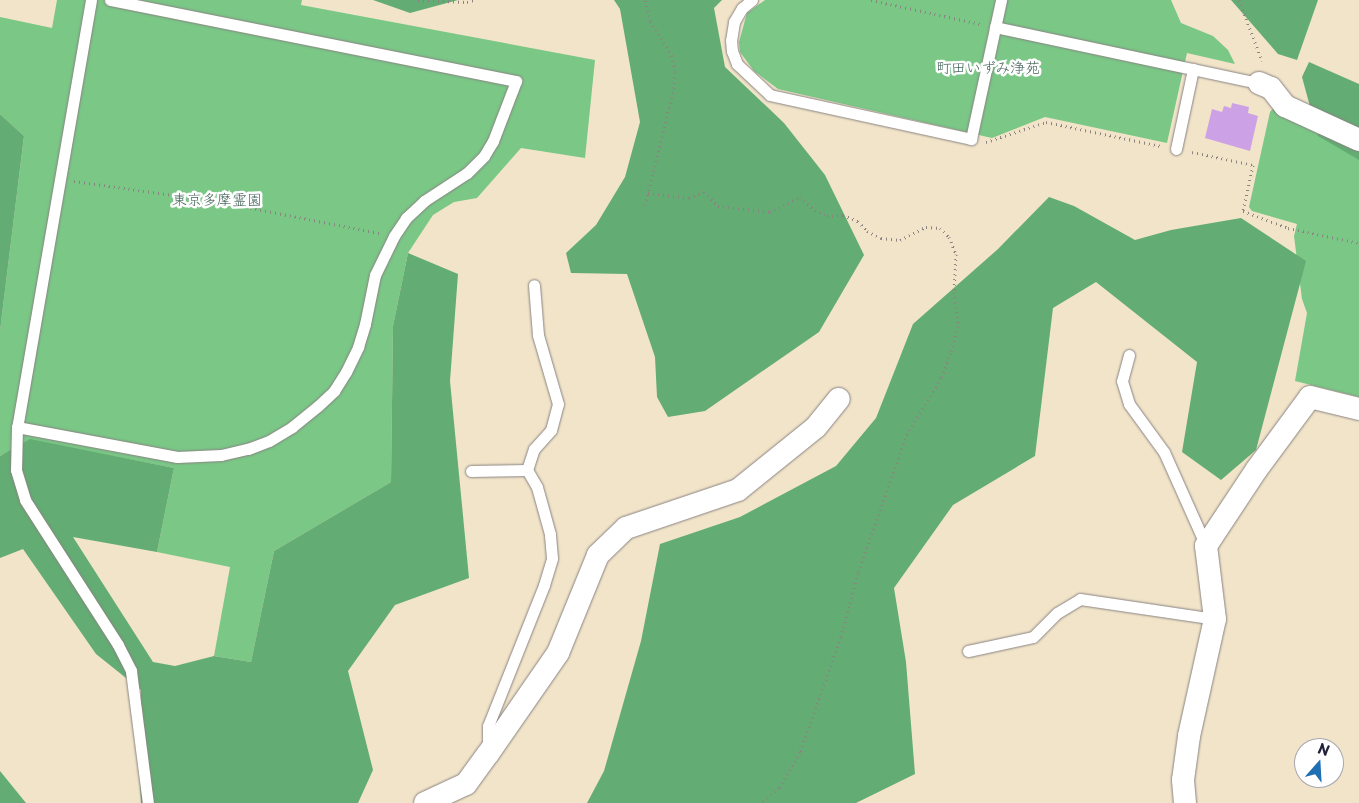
<!DOCTYPE html>
<html>
<head>
<meta charset="utf-8">
<style>
	body { margin:0 }
	#map { position:relative; width:1359px; height:803px; overflow:hidden; background:#f1e4c9; font-family:"Playpen Sans","Klee One",sans-serif }
	div>[style] { position:absolute }
	[style*='--x'] { left:calc(var(--x)*1px); top:calc(var(--y)*1px); width:calc(var(--w)*1px); rotate:calc(var(--a)*1deg) }
	.green>* { inset:0; background:#7ac786 }
	.forest>* { inset:0; background:#63ac73 }
	.building>* { inset:0; background:#cda1e6 }
	.path>* { height:3px; margin-top:-1.5px; transform-origin:0; background:repeating-linear-gradient(90deg,#8a8382 0 1px,transparent 0 5px) }
	.roads { filter:drop-shadow(0 0 1px #8a8382) drop-shadow(0 0 1px #8a8382) }
	.lane>* { height:11px; margin:-5.5px; padding:0 5.5px; transform-origin:5.5px; border-radius:5.5px; background:#fff }
	.street>* { height:22px; margin:-11px; padding:0 11px; transform-origin:11px; border-radius:11px; background:#fff }
	span { translate:-50% -50%; white-space:nowrap; text-align:center; line-height:1.15; -webkit-text-stroke:5px #fff; paint-order:stroke }
	.park-label { font-size:15px; color:#456459 }
	.north { position:absolute; left:1294px; top:738px; width:50px; height:50px; box-sizing:border-box; background:#fff; border:1px solid #a7a7b1; border-radius:50%; rotate:19deg; font-size:14px; font-weight:700; line-height:20px; text-align:center; color:#22223b }
	.north::after { content:''; display:block; margin:auto; width:18px; height:22px; background:#1f6fb2; clip-path:polygon(50% 0,100% 100%,50% 72%,0 100%) }
</style>
</head>
<body>
<div id="map">
	<div class="green">
		<i style="clip-path:polygon(57px 0,302px 0,301px 5px,595px 60px,585px 158px,521px 148px,477px 198px,454px 202px,433px 215px,408px 253px,393px 326px,391px 482px,274px 551px,251px 662px,214px 656px,230px 567px,157px 552px,174px 468px,30px 440px,0 456px,0 331px,24px 136px,0 114px,0 17px,52px 28px)"></i>
		<i style="clip-path:polygon(765px 0,1171px 0,1181px 23px,1213px 36px,1228px 50px,1235px 64px,1187px 53px,1167px 143px,1045px 117px,992px 138px,778px 89px,754px 71px,740px 52px,739px 42px,747px 13px)"></i>
		<i style="clip-path:polygon(1274px 107px,1359px 151px,1359px 397px,1295px 381px,1307px 313px,1302px 299px,1294px 236px,1297px 224px,1252px 211px,1249px 207px,1270px 112px)"></i>
	</div>
	<div class="forest">
		<i style="clip-path:polygon(373px 0,458px 0,410px 13px)"></i>
		<i style="clip-path:polygon(614px 0,722px 0,714px 8px,725px 67px,784px 123px,825px 175px,864px 255px,819px 332px,705px 411px,668px 417px,657px 397px,655px 357px,627px 274px,571px 273px,566px 253px,596px 225px,625px 177px,640px 122px,620px 9px)"></i>
		<i style="clip-path:polygon(1231px 0,1318px 0,1297px 60px,1278px 54px)"></i>
		<i style="clip-path:polygon(1309px 62px,1359px 84px,1359px 160px,1318px 136px,1302px 77px)"></i>
		<i style="clip-path:polygon(0 114px,24px 136px,0 331px)"></i>
		<i style="clip-path:polygon(1049px 197px,1074px 206px,1135px 240px,1171px 230px,1241px 218px,1306px 261px,1256px 450px,1221px 480px,1182px 452px,1197px 362px,1096px 282px,1053px 308px,1035px 456px,953px 505px,894px 588px,906px 662px,915px 774px,856px 803px,587px 803px,604px 771px,641px 641px,660px 544px,740px 517px,836px 466px,876px 418px,913px 324px,998px 249px)"></i>
		<i style="clip-path:polygon(408px 253px,458px 274px,450px 381px,469px 578px,395px 605px,348px 671px,373px 770px,358px 803px,141px 803px,138px 747px,141px 690px,96px 654px,23px 549px,0 558px,0 456px,30px 439px,174px 468px,157px 552px,73px 537px,153px 662px,175px 666px,214px 656px,251px 662px,274px 551px,391px 482px,393px 326px)"></i>
		<i style="clip-path:polygon(0 771px,26px 803px,0 803px)"></i>
	</div>
	<div class="building">
		<i style="clip-path:polygon(1232px 103px,1249px 107px,1248px 113px,1258px 116px,1250px 151px,1205px 138px,1212px 109px,1222px 112px,1224px 106px,1231px 108px)"></i>
	</div>
	<div class="path">
		<i style="--x:418;--y:0;--w:49;--a:2.3"></i>
		<i style="--x:467;--y:2;--w:7;--a:-16"></i>
		<i style="--x:871;--y:0;--w:112;--a:12.4"></i>
		<i style="--x:1239;--y:0;--w:65;--a:69.3"></i>
		<i style="--x:986;--y:142;--w:63;--a:-18.4"></i>
		<i style="--x:1046;--y:122;--w:117;--a:11.8"></i>
		<i style="--x:1192;--y:152;--w:62;--a:12"></i>
		<i style="--x:1253;--y:165;--w:47;--a:102.3"></i>
		<i style="--x:1243;--y:211;--w:48;--a:20.7"></i>
		<i style="--x:1288;--y:228;--w:73;--a:11.9"></i>
		<i style="--x:74;--y:181;--w:148;--a:8.1"></i>
		<i style="--x:221;--y:202;--w:161;--a:11.1"></i>
		<i style="--x:648;--y:193;--w:41;--a:7"></i>
		<i style="--x:689;--y:198;--w:16;--a:-22"></i>
		<i style="--x:704;--y:192;--w:20;--a:45"></i>
		<i style="--x:718;--y:206;--w:52;--a:6.6"></i>
		<i style="--x:770;--y:212;--w:34;--a:-27"></i>
		<i style="--x:800;--y:197;--w:20;--a:41"></i>
		<i style="--x:815;--y:210;--w:13;--a:27"></i>
		<i style="--x:827;--y:216;--w:16;--a:-4"></i>
		<i style="--x:843;--y:215;--w:16;--a:22"></i>
		<i style="--x:858;--y:221;--w:13;--a:48"></i>
		<i style="--x:867;--y:231;--w:16;--a:27"></i>
		<i style="--x:881;--y:238;--w:19;--a:6"></i>
		<i style="--x:900;--y:240;--w:29;--a:-27"></i>
		<i style="--x:926;--y:227;--w:14;--a:4"></i>
		<i style="--x:940;--y:228;--w:13;--a:45"></i>
		<i style="--x:949;--y:237;--w:18;--a:68"></i>
		<i style="--x:956;--y:254;--w:38;--a:93"></i>
		<i style="--x:954;--y:292;--w:34;--a:83"></i>
		<i style="--x:958;--y:326;--w:28;--a:105"></i>
		<i style="--x:951;--y:353;--w:27;--a:112"></i>
		<i style="--x:941;--y:378;--w:66;--a:121.3"></i>
		<i style="--x:907;--y:434;--w:147;--a:109.4"></i>
		<i style="--x:858;--y:573;--w:66;--a:104.9"></i>
		<i style="--x:841;--y:637;--w:122;--a:109.6"></i>
		<i style="--x:800;--y:752;--w:42;--a:120.3"></i>
		<i style="--x:779;--y:788;--w:24;--a:142"></i>
		<i style="--x:645;--y:205;--w:115;--a:-76"></i>
		<i style="--x:673;--y:93;--w:22;--a:-85"></i>
		<i style="--x:675;--y:71;--w:15;--a:-101"></i>
		<i style="--x:672;--y:56;--w:41;--a:-122.2"></i>
		<i style="--x:650;--y:21;--w:22;--a:-103"></i>
	</div>
	<div class="roads">
		<div class="lane">
			<i style="--x:91;--y:0;--w:433;--a:99.8"></i>
			<i style="--x:17;--y:427;--w:43;--a:91.3"></i>
			<i style="--x:16;--y:470;--w:31;--a:73"></i>
			<i style="--x:25;--y:500;--w:172;--a:57.3"></i>
			<i style="--x:118;--y:645;--w:29;--a:63"></i>
			<i style="--x:131;--y:671;--w:133;--a:82.7"></i>
			<i style="--x:752;--y:0;--w:13;--a:141"></i>
			<i style="--x:742;--y:8;--w:16;--a:120"></i>
			<i style="--x:734;--y:22;--w:18;--a:99"></i>
			<i style="--x:731;--y:40;--w:11;--a:85"></i>
			<i style="--x:732;--y:51;--w:14;--a:69"></i>
			<i style="--x:737;--y:64;--w:45;--a:43.2"></i>
			<i style="--x:770;--y:95;--w:206;--a:12.3"></i>
			<i style="--x:971;--y:139;--w:142;--a:-77.8"></i>
			<i style="--x:995;--y:27;--w:270;--a:12"></i>
			<i style="--x:1176;--y:149;--w:82;--a:-78"></i>
			<i style="--x:1129;--y:355;--w:27;--a:105"></i>
			<i style="--x:1122;--y:381;--w:24;--a:73"></i>
			<i style="--x:1129;--y:404;--w:59;--a:53.9"></i>
			<i style="--x:1164;--y:452;--w:103;--a:65.9"></i>
			<i style="--x:17;--y:427;--w:163;--a:10.6"></i>
			<i style="--x:177;--y:457;--w:44;--a:-2.6"></i>
			<i style="--x:221;--y:455;--w:28;--a:-13"></i>
			<i style="--x:248;--y:449;--w:22;--a:-21"></i>
			<i style="--x:269;--y:441;--w:27;--a:-31"></i>
			<i style="--x:292;--y:427;--w:33;--a:-39"></i>
			<i style="--x:318;--y:406;--w:22;--a:-43"></i>
			<i style="--x:334;--y:391;--w:22;--a:-58"></i>
			<i style="--x:346;--y:372;--w:28;--a:-64"></i>
			<i style="--x:358;--y:347;--w:24;--a:-73"></i>
			<i style="--x:365;--y:324;--w:50;--a:-78.5"></i>
			<i style="--x:375;--y:275;--w:43;--a:-64"></i>
			<i style="--x:394;--y:236;--w:22;--a:-56"></i>
			<i style="--x:406;--y:218;--w:25;--a:-43"></i>
			<i style="--x:424;--y:201;--w:51;--a:-33.1"></i>
			<i style="--x:467;--y:173;--w:24;--a:-45"></i>
			<i style="--x:484;--y:156;--w:17;--a:-59"></i>
			<i style="--x:493;--y:141;--w:64;--a:-69"></i>
			<i style="--x:516;--y:81;--w:414;--a:-168.7"></i>
			<i style="--x:527;--y:470;--w:22;--a:-72"></i>
			<i style="--x:534;--y:449;--w:25;--a:-48"></i>
			<i style="--x:551;--y:430;--w:27;--a:-75"></i>
			<i style="--x:558;--y:404;--w:72;--a:-106.2"></i>
			<i style="--x:538;--y:335;--w:50;--a:-94.6"></i>
			<i style="--x:471;--y:471;--w:56;--a:-1"></i>
			<i style="--x:968;--y:651;--w:66;--a:-12.2"></i>
			<i style="--x:1033;--y:637;--w:34;--a:-45"></i>
			<i style="--x:1057;--y:613;--w:27;--a:-31"></i>
			<i style="--x:1080;--y:599;--w:136;--a:8.4"></i>
			<i style="--x:488;--y:750;--w:24;--a:-90"></i>
			<i style="--x:488;--y:726;--w:152;--a:-68.3"></i>
			<i style="--x:544;--y:585;--w:28;--a:-73"></i>
			<i style="--x:552;--y:558;--w:24;--a:-95"></i>
			<i style="--x:550;--y:534;--w:49;--a:-105.5"></i>
			<i style="--x:537;--y:487;--w:20;--a:-120"></i>
		</div>
		<div class="street">
			<i style="--x:1259;--y:83;--w:13;--a:23"></i>
			<i style="--x:1271;--y:88;--w:23;--a:52"></i>
			<i style="--x:1285;--y:106;--w:81;--a:24.7"></i>
			<i style="--x:425;--y:803;--w:45;--a:-24.9"></i>
			<i style="--x:466;--y:784;--w:37;--a:-54"></i>
			<i style="--x:488;--y:754;--w:123;--a:-55.3"></i>
			<i style="--x:558;--y:653;--w:106;--a:-67.8"></i>
			<i style="--x:598;--y:555;--w:39;--a:-44"></i>
			<i style="--x:626;--y:528;--w:118;--a:-18.7"></i>
			<i style="--x:738;--y:490;--w:100;--a:-38.9"></i>
			<i style="--x:816;--y:427;--w:36;--a:-51"></i>
			<i style="--x:1185;--y:803;--w:23;--a:-95"></i>
			<i style="--x:1183;--y:780;--w:44;--a:-82.2"></i>
			<i style="--x:1189;--y:736;--w:120;--a:-77.5"></i>
			<i style="--x:1215;--y:619;--w:74;--a:-97"></i>
			<i style="--x:1206;--y:546;--w:92;--a:-56.5"></i>
			<i style="--x:1257;--y:469;--w:89;--a:-53.6"></i>
			<i style="--x:1310;--y:397;--w:50;--a:13.8"></i>
		</div>
	</div>
	<div class="park-label">
		<span style="left:988px;top:67px">町田いずみ浄苑</span>
		<span style="left:217px;top:199px">東京多摩霊園</span>
	</div>
	<div class="north">N</div>
</div>
</body>
</html>
